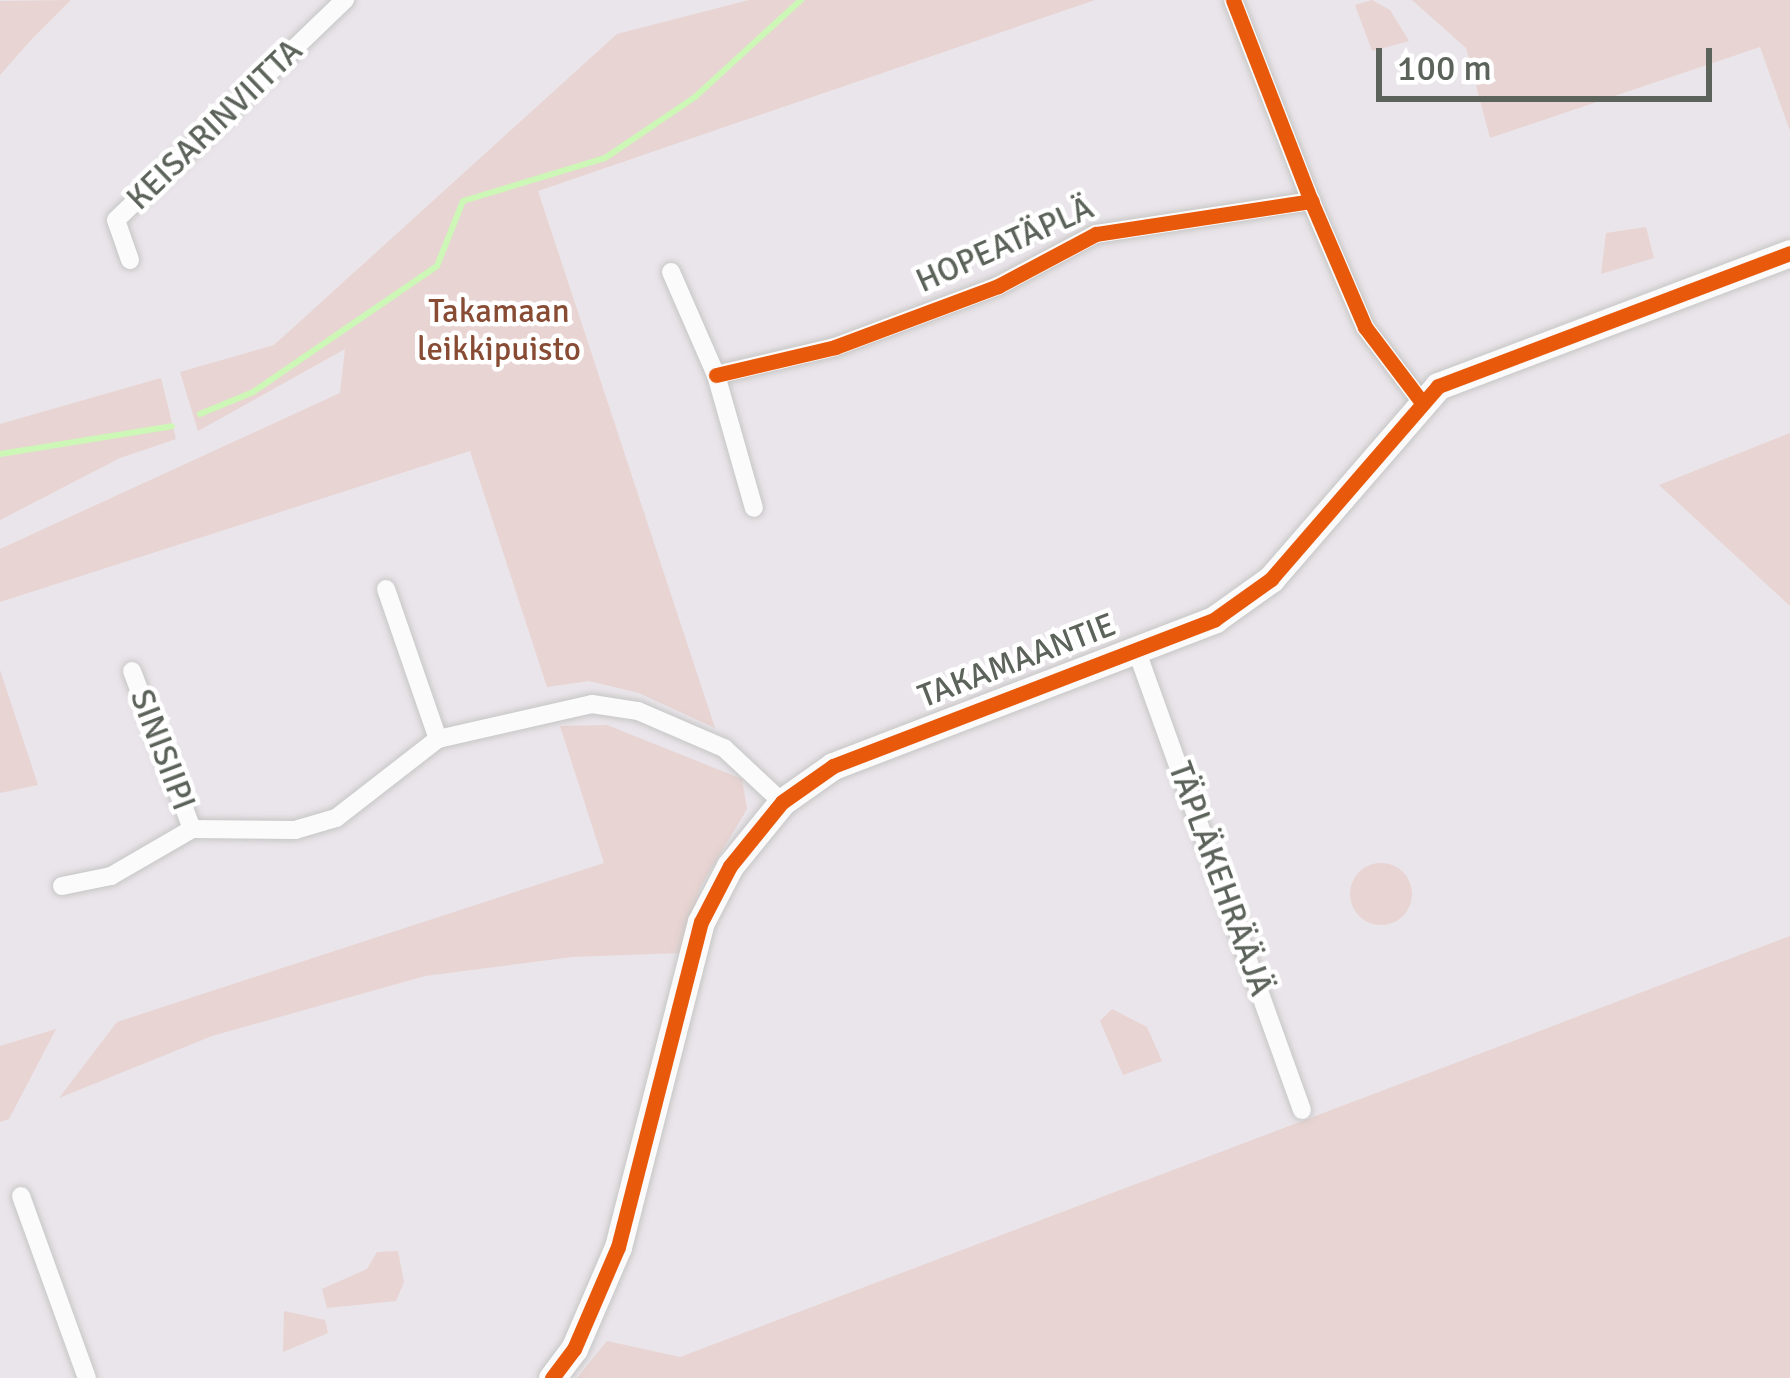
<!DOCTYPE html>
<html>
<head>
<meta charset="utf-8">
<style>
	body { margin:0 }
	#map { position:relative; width:1790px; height:1378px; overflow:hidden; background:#eae5ea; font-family:Signika,sans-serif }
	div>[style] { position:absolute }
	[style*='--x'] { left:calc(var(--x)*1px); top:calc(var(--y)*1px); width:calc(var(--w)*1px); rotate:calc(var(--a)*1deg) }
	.green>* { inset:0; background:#e8d4d2 }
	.round { border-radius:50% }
	.stream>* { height:6px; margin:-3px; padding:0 3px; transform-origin:3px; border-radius:3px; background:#cdf7b6 }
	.roads { filter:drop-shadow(0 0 3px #c6c6c5) drop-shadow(0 0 3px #c6c6c5) }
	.street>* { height:18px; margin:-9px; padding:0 9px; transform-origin:9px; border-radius:9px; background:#fcfbfc }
	.secondary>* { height:27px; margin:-13.5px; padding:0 13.5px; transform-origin:13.5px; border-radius:13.5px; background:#fcfbfc }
	.cycleway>* { height:15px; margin:-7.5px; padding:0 7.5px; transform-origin:7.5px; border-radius:7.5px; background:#e8590c }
	span { translate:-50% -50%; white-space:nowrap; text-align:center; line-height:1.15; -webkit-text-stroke:9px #fff; paint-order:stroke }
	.street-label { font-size:33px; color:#5c635a }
	.park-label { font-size:33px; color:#884b34 }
	.scale { position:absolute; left:1376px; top:48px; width:336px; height:54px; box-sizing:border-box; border:6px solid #5c635a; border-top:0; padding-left:15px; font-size:36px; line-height:42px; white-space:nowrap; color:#5c635a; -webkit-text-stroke:9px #fff; paint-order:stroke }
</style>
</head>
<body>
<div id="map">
	<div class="green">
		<i style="clip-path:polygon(71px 0,31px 40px,0 75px,0 1px)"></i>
		<i style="clip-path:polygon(749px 0,1095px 0,538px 191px,715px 728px,639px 693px,589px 681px,547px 687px,470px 451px,0 602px,0 549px,340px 393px,345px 349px,198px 431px,180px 372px,274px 345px,617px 34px)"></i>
		<i style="clip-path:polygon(1372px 0,1390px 10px,1409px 41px,1372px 51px,1355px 5px)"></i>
		<i style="clip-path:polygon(1412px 0,1790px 0,1790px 131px,1760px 47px,1490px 138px,1466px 48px)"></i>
		<i style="clip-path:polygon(1646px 227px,1654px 258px,1601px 274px,1606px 233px)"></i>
		<i style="clip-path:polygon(161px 378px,176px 439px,120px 458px,0 520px,0 424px)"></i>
		<i style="clip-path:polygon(1790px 433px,1790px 606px,1659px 485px)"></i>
		<i style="clip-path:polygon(0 670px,38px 785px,0 793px)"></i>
		<i style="clip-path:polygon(607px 725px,742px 779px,747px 809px,701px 886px,680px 953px,572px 957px,425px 976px,212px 1036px,59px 1098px,117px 1022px,604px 863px,560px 726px)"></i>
		<i class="round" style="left:1350px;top:863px;width:62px;height:62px"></i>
		<i style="clip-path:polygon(1790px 936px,1790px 1378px,577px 1378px,607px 1341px,680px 1357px)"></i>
		<i style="clip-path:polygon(1112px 1009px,1147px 1027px,1162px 1061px,1123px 1075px,1100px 1021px)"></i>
		<i style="clip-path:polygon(56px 1029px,9px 1119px,0 1122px,0 1046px)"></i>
		<i style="clip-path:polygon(398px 1251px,404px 1282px,396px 1301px,327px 1308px,322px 1289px,367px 1269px,377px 1252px)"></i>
		<i style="clip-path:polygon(284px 1311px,325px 1320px,328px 1333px,283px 1352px)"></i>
	</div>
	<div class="stream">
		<i style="--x:200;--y:414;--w:57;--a:-22.5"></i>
		<i style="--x:253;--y:392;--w:223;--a:-34.4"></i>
		<i style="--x:437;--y:266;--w:70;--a:-68.2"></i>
		<i style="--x:463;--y:201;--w:148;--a:-16.8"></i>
		<i style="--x:605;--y:158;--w:109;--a:-34.1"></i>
		<i style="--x:695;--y:97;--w:144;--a:-42.5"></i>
		<i style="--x:0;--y:454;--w:174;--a:-9.2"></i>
	</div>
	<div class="roads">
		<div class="street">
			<i style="--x:1233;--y:0;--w:216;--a:68.8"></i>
			<i style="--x:130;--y:260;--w:42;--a:-109.3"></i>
			<i style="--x:116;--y:220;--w:318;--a:-43.9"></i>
			<i style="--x:671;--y:272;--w:112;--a:66.4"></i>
			<i style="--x:716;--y:375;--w:138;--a:74.1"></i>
			<i style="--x:716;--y:375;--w:122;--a:-13.2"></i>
			<i style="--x:835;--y:347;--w:174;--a:-20.5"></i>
			<i style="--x:998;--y:286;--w:111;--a:-28"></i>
			<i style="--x:1096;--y:234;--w:218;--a:-8.7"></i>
			<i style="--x:1311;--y:201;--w:137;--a:66.8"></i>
			<i style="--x:1365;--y:327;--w:93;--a:52.9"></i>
			<i style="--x:386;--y:589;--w:159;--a:70.9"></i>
			<i style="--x:1136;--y:649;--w:490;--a:70.2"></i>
			<i style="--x:132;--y:671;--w:169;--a:69.2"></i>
			<i style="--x:62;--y:886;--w:50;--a:-11.5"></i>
			<i style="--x:111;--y:876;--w:94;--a:-30.1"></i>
			<i style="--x:192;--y:829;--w:103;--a:0.6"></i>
			<i style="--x:295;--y:830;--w:43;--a:-16.3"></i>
			<i style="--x:336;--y:818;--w:129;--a:-37.8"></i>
			<i style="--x:438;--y:739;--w:158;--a:-12.8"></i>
			<i style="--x:592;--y:704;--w:47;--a:8.7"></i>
			<i style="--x:638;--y:711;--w:94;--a:23.3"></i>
			<i style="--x:724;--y:748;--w:79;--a:43"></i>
			<i style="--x:21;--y:1196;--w:194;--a:70.1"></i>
		</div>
		<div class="secondary">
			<i style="--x:552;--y:1378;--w:36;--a:-53"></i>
			<i style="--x:574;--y:1349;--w:111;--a:-66.7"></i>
			<i style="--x:618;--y:1247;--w:335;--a:-75.7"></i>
			<i style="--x:701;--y:922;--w:63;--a:-62.6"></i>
			<i style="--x:730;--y:866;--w:82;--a:-50.9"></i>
			<i style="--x:782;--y:802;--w:62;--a:-35.2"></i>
			<i style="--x:833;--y:766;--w:409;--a:-21"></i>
			<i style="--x:1215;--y:619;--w:69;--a:-35.5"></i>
			<i style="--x:1271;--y:579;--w:255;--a:-49.1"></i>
			<i style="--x:1438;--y:386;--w:376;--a:-20.7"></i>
		</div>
	</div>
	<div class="cycleway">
		<i style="--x:1233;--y:0;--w:216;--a:68.8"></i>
		<i style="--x:716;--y:375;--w:122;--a:-13.2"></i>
		<i style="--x:835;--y:347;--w:174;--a:-20.5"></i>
		<i style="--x:998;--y:286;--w:111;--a:-28"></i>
		<i style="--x:1096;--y:234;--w:218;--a:-8.7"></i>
		<i style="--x:1311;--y:201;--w:137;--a:66.8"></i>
		<i style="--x:1365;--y:327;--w:93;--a:52.9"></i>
		<i style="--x:552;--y:1378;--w:36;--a:-53"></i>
		<i style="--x:574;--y:1349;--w:111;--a:-66.7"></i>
		<i style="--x:618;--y:1247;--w:335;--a:-75.7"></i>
		<i style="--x:701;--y:922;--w:63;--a:-62.6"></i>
		<i style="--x:730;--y:866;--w:82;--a:-50.9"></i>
		<i style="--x:782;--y:802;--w:62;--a:-35.2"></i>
		<i style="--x:833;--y:766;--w:409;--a:-21"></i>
		<i style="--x:1215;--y:619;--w:69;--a:-35.5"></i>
		<i style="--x:1271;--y:579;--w:255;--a:-49.1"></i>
		<i style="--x:1438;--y:386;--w:376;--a:-20.7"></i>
	</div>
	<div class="street-label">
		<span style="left:215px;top:125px;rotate:-44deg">KEISARINVIITTA</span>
		<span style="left:1005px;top:245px;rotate:-24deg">HOPEATÄPLÄ</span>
		<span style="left:1017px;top:661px;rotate:-21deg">TAKAMAANTIE</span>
		<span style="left:162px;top:750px;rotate:69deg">SINISIIPI</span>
		<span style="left:1220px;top:879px;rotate:70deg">TÄPLÄKEHRÄÄJÄ</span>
	</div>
	<div class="park-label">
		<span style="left:499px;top:331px">Takamaan<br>leikkipuisto</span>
	</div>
	<div class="scale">100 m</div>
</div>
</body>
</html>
